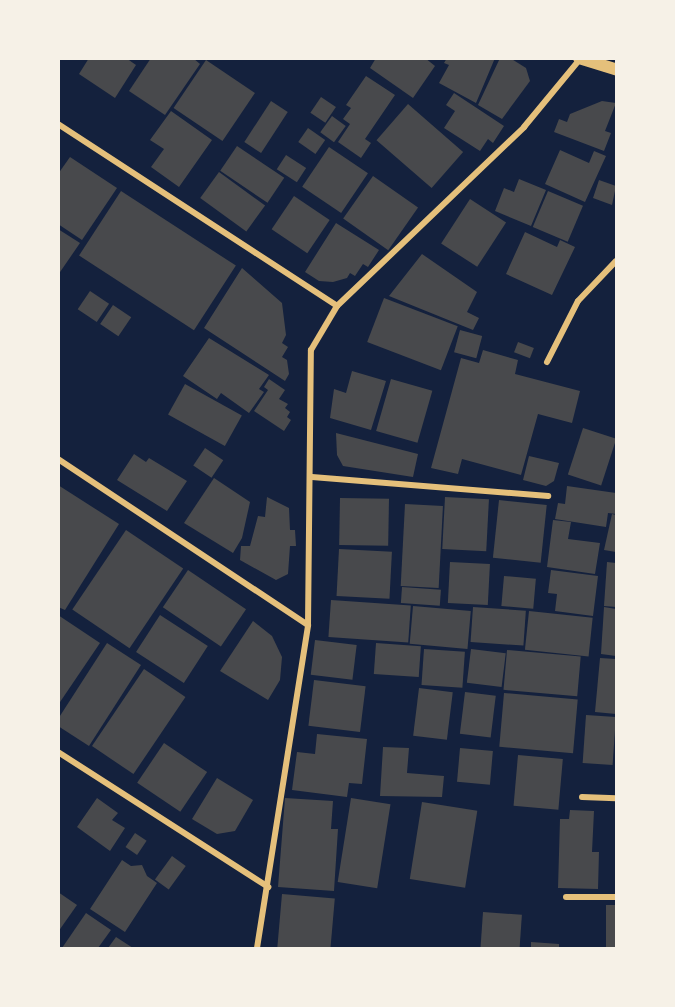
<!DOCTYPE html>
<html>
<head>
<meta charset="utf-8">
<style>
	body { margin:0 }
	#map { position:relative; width:675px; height:1007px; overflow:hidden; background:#14213d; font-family:"PT Sans Narrow",sans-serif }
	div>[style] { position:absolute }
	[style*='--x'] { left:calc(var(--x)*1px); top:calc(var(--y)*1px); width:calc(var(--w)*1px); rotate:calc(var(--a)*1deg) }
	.building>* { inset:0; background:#48494c; transform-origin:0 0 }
	.minor>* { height:6px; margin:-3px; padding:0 3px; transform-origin:3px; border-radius:3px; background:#e5c07b }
	.secondary>* { height:12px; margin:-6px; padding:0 6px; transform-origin:6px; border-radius:6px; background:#e5c07b }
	span { translate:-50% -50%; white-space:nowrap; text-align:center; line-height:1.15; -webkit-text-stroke:6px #f6f1e7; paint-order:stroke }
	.frame { position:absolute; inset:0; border:60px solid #f6f1e7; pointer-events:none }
</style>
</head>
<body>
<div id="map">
	<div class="building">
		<i style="clip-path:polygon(89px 58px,126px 58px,136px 65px,115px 98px,79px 74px)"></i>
		<i style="clip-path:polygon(151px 58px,193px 58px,200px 64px,165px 115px,129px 91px)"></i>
		<i style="clip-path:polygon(376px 58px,425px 58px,435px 66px,413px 98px,370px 68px)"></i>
		<i style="clip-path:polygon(447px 58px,495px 58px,476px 103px,439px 83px,449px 65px,444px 63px)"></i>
		<i style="clip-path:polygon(500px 58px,510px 58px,526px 68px,530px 81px,502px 119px,478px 105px)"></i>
		<i style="left:206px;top:60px;width:59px;height:58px;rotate:34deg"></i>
		<i style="clip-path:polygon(366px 76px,395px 95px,365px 139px,371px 143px,361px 158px,338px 142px,350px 124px,343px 119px,351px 108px,346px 105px)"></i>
		<i style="clip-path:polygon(454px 93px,504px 126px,493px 143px,488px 139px,480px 151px,444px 128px,455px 111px,446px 105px)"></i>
		<i style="left:321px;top:97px;width:18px;height:19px;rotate:34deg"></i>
		<i style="left:271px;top:101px;width:20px;height:49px;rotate:33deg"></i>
		<i style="clip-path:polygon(602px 101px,616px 103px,605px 131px,611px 133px,604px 151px,554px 132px,559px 119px,567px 122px,570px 114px)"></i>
		<i style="left:408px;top:104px;width:73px;height:48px;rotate:41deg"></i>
		<i style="clip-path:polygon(171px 111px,212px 140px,179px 187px,151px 167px,164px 149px,150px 140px)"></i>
		<i style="left:332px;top:116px;width:17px;height:20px;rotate:36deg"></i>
		<i style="left:308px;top:128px;width:21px;height:17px;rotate:35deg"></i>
		<i style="left:237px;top:146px;width:57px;height:30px;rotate:34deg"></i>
		<i style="left:329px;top:147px;width:47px;height:48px;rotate:34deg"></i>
		<i style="clip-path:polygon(560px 150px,589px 163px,594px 151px,606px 156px,585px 202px,545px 184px)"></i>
		<i style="left:286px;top:155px;width:24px;height:17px;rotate:33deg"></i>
		<i style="clip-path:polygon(70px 157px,117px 188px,82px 240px,58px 224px,58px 174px)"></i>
		<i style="left:219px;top:172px;width:57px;height:32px;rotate:36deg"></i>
		<i style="left:373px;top:176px;width:55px;height:52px;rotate:35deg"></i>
		<i style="clip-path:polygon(519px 179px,546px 190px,531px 226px,495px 211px,504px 188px,514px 192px)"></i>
		<i style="clip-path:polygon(599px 180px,616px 186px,612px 205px,593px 198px)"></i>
		<i style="left:121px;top:191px;width:137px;height:77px;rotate:33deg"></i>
		<i style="left:548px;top:191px;width:38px;height:39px;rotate:23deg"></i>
		<i style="left:294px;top:196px;width:43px;height:40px;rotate:34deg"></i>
		<i style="left:470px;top:199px;width:43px;height:53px;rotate:33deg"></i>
		<i style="clip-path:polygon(336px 223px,379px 250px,368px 267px,363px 264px,355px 276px,350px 273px,347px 278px,333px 282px,319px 281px,305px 272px)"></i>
		<i style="clip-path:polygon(58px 229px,80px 243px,58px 275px)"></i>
		<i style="clip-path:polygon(525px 232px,557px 247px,560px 240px,575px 247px,552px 295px,506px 274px)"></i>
		<i style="clip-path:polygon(422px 254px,477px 292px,467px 312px,479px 318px,473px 330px,389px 296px)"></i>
		<i style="clip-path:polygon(242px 268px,282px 303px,286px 335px,282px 343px,288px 347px,282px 357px,287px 360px,289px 374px,285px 381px,204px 328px)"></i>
		<i style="left:90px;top:291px;width:23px;height:22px;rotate:34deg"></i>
		<i style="left:384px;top:298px;width:79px;height:47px;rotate:21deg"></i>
		<i style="left:113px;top:305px;width:22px;height:23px;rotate:34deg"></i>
		<i style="left:460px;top:330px;width:23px;height:23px;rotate:15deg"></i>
		<i style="clip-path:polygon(209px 338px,269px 375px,259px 389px,264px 392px,249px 413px,221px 393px,217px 399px,183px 376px)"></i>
		<i style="left:518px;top:342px;width:17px;height:11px;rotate:21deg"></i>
		<i style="clip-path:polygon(483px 350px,518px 360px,515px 374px,580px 391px,572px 423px,538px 414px,521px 475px,462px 459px,458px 474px,431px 468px,461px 358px,479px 363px)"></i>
		<i style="clip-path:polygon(352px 371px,386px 381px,371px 430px,330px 418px,334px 389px,346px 393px)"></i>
		<i style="clip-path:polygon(269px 379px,285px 390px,279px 399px,288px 404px,285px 408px,290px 412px,287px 417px,291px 420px,284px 431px,254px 411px,268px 390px,264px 387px)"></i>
		<i style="left:391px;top:379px;width:43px;height:54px;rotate:16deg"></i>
		<i style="left:185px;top:384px;width:65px;height:35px;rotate:29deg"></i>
		<i style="left:583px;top:428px;width:35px;height:49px;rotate:18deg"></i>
		<i style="clip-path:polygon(336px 433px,418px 454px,413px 477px,343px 466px,337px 455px)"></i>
		<i style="left:205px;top:448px;width:22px;height:21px;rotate:34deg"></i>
		<i style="clip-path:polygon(134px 454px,146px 462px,149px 458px,187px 481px,167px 511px,117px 480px)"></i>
		<i style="clip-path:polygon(529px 456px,559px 463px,554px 481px,546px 486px,523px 480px)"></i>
		<i style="clip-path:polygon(214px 478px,250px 502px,242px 538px,233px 553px,184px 523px)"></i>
		<i style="clip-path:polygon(58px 485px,119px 524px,65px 610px,58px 607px)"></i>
		<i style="clip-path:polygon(567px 486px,616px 493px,616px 514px,608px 513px,606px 527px,555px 519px,558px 503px,565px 504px)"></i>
		<i style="clip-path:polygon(267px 497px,289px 508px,290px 530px,295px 530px,296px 546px,290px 546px,288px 574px,276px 580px,240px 560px,241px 546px,250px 546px,258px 516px,265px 517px)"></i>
		<i style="left:445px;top:497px;width:44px;height:52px;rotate:3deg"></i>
		<i style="left:340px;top:498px;width:49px;height:47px;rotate:1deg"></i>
		<i style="left:499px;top:500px;width:48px;height:58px;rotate:6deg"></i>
		<i style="left:405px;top:504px;width:38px;height:82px;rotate:3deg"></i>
		<i style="clip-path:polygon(612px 514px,616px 515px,616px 552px,604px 550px)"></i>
		<i style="clip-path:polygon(553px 520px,571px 522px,568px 539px,600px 543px,595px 574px,547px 567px)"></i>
		<i style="left:126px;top:530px;width:69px;height:96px;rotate:34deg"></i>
		<i style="left:339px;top:549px;width:53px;height:47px;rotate:3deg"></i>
		<i style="left:450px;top:562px;width:40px;height:41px;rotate:3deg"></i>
		<i style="clip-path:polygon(607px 562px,616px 563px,616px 607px,604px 606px)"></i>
		<i style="left:188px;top:570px;width:70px;height:45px;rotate:34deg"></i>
		<i style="clip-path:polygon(551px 570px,598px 576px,593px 616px,555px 611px,557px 594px,548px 593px)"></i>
		<i style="left:504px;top:576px;width:32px;height:30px;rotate:5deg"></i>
		<i style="left:402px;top:587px;width:39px;height:16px;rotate:4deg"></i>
		<i style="left:331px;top:600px;width:80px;height:37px;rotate:4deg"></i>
		<i style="left:413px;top:606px;width:58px;height:38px;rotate:5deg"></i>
		<i style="left:473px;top:607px;width:53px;height:35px;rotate:4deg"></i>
		<i style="clip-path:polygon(604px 607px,616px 609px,616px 656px,601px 654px)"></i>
		<i style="left:529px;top:611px;width:64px;height:39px;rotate:6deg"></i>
		<i style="clip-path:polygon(58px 615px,100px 643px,58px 705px)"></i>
		<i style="left:160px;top:615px;width:57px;height:44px;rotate:33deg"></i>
		<i style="clip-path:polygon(253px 621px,272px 636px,282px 657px,280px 680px,268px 700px,220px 671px)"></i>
		<i style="left:315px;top:640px;width:42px;height:35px;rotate:7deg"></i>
		<i style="clip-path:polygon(107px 643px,141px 665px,89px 746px,58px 726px,58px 719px)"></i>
		<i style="left:376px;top:643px;width:45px;height:31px;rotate:4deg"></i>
		<i style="left:424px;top:649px;width:41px;height:36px;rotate:4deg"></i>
		<i style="left:471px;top:649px;width:35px;height:34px;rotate:7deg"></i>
		<i style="left:507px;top:650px;width:74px;height:40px;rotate:5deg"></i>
		<i style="clip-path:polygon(600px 658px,616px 659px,616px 714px,595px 712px)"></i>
		<i style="left:144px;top:669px;width:50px;height:93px;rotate:34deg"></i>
		<i style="left:314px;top:680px;width:52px;height:46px;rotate:7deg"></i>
		<i style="left:419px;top:688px;width:34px;height:48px;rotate:7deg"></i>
		<i style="left:465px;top:692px;width:31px;height:42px;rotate:7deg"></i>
		<i style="left:504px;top:693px;width:74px;height:54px;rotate:5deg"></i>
		<i style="left:586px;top:715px;width:30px;height:48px;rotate:4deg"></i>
		<i style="clip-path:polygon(317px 734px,367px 739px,362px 784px,349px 783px,347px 797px,292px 790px,297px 752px,315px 754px)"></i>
		<i style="left:164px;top:743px;width:52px;height:48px;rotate:34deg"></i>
		<i style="clip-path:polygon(383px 747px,409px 748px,407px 773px,444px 776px,442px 797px,380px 796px)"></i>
		<i style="left:460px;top:748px;width:33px;height:34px;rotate:5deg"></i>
		<i style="left:518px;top:755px;width:45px;height:51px;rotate:5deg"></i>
		<i style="clip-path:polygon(217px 778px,253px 800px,235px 831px,217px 834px,192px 819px)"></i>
		<i style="clip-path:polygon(97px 798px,118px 813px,112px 820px,125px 828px,110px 851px,77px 827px)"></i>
		<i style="clip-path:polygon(285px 798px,333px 801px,331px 829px,338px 829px,334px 891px,278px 887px)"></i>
		<i style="left:351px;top:798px;width:40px;height:85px;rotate:9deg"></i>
		<i style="left:422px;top:802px;width:56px;height:78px;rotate:9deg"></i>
		<i style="clip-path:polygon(570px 810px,594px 811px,592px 852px,599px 852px,598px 889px,558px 888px,560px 819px,569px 819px)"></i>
		<i style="left:135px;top:833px;width:14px;height:17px;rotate:34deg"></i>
		<i style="left:172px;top:856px;width:17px;height:29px;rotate:36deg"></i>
		<i style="clip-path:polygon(122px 860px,131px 866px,142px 865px,147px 876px,157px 883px,125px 932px,90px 909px)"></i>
		<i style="clip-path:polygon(58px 892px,77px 905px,58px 932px)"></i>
		<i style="left:282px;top:894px;width:53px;height:54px;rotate:5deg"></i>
		<i style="left:606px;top:905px;width:10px;height:43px"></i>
		<i style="left:483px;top:912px;width:39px;height:36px;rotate:4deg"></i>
		<i style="clip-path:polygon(86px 913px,111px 930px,98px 948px,62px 948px)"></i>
		<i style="clip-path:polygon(116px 937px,133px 948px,108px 948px)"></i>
		<i style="clip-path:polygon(531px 942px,559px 944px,559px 948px,531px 948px)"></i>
	</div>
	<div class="minor">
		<i style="--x:58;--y:124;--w:333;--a:33.1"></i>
		<i style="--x:547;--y:362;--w:68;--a:-63.1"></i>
		<i style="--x:578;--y:301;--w:55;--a:-46.5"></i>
		<i style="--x:58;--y:459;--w:300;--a:33.6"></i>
		<i style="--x:312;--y:477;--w:237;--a:4.6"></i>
		<i style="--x:58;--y:752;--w:250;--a:32.7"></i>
		<i style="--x:582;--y:797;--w:34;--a:2"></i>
		<i style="--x:566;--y:897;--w:50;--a:0"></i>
		<i style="--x:257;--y:948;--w:327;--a:-81"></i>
		<i style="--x:308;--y:625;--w:275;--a:-89.4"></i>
		<i style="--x:311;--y:350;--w:51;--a:-59.4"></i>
		<i style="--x:337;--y:306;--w:259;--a:-43.7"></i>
		<i style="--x:524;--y:127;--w:88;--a:-50.5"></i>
	</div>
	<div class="secondary">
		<i style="--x:579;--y:58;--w:39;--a:17"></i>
	</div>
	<div class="frame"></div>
</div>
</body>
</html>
